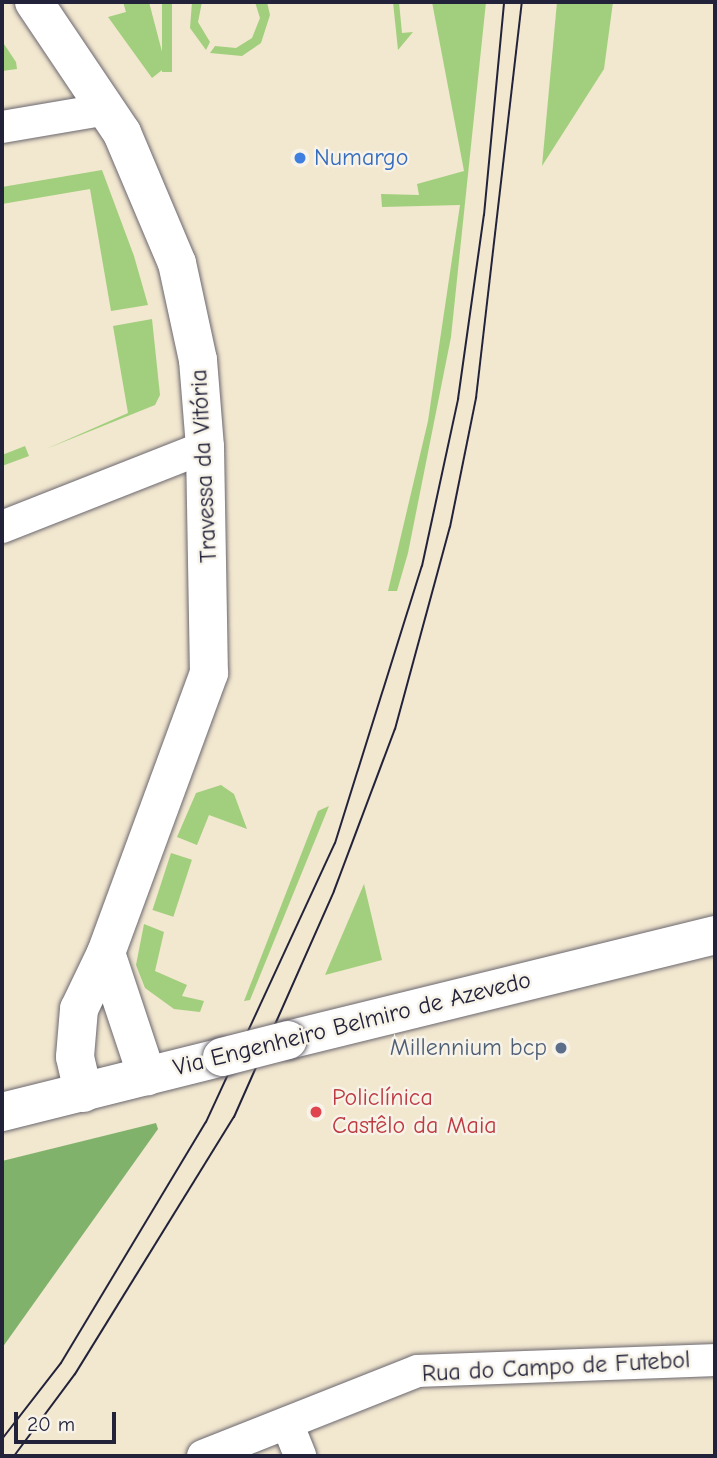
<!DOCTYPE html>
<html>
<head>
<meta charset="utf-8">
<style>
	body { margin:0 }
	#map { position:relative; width:717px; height:1458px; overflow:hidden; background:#f2e7cf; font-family:"Comic Neue",sans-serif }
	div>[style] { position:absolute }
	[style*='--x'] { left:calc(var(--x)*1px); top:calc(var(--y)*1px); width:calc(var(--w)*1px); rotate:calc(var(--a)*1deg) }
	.green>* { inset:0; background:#a2cf7d; transform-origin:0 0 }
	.forest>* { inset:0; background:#81b26c }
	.roads { filter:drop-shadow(0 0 2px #6b676f) drop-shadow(0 0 2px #6b676f) }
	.minor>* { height:32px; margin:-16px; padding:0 16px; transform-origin:16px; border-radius:16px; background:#fff }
	.tertiary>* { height:38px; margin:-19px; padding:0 19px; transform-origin:19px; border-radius:19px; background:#fff }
	.secondary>* { height:38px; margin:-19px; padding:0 19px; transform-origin:19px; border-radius:19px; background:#fff }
	.tram>* { height:2px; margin:-1px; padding:0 1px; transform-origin:1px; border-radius:1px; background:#22223b }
	.bridges { filter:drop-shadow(0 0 2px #6b676f) drop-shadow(0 0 2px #6b676f) }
	.secondary-bridge>* { height:38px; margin:-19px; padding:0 19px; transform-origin:19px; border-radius:19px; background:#fff }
	.dots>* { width:19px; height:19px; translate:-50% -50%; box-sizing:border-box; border:4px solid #f7f3e8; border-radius:50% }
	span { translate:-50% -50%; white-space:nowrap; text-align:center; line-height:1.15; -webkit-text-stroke:5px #f7f3e8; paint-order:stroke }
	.shop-label { font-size:24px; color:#366cbe }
	.left { translate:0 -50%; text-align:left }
	.street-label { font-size:24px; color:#22223b }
	.service-label { font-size:24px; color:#4e5e75 }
	.right { translate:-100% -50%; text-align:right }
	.health-label { font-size:24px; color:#be3a42 }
	.frame { position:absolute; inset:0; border:4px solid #22223b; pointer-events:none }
	.scale { position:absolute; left:14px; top:1412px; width:102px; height:32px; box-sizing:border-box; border:4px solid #22223b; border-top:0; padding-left:9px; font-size:21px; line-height:24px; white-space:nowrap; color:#22223b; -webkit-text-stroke:5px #f7f3e8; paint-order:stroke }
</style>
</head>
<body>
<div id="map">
	<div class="green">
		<i style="clip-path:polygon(123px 2px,149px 2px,166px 67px,152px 78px,108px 17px,126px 12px)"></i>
		<i style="left:162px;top:2px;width:10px;height:70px"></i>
		<i style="clip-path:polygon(192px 2px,202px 2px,198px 22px,210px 42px,206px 50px,190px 28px)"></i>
		<i style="clip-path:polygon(255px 2px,267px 2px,270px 15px,261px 43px,242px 56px,210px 53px,215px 46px,236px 48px,252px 38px,260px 18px)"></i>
		<i style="clip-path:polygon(393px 2px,399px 2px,402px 33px,413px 32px,398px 50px)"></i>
		<i style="clip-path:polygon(432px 2px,486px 2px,451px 337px,408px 553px,397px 591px,388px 591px,428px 421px,460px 205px,382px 207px,381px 194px,419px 195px,417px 184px,464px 171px)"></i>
		<i style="clip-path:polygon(557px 2px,613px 2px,604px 69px,542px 166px)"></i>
		<i style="clip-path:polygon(2px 41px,16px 62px,17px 69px,2px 71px)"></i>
		<i style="clip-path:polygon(102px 170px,134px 256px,148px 305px,111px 311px,90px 189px,2px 204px,2px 187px)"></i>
		<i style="clip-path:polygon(152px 319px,160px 395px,155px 405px,46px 449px,128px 413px,113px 326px)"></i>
		<i style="clip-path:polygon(25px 446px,29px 456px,2px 466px,2px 455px)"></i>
		<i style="clip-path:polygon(221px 785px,234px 794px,247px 829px,209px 815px,197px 845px,177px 837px,196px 793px)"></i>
		<i style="clip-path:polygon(329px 806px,250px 1000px,244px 1001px,318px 811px)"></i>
		<i style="left:171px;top:853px;width:22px;height:60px;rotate:18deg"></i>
		<i style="clip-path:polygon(364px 884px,382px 960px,325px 975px)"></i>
		<i style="clip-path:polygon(144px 924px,164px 932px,155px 971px,187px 985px,182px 996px,204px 1001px,200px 1012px,174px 1009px,145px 988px,136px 965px)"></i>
	</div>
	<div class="forest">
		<i style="clip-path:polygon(156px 1123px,158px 1129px,2px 1348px,2px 1161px)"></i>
	</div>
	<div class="roads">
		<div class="minor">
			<i style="--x:2;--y:127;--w:107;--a:-9.7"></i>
			<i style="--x:2;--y:527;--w:218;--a:-21.5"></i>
			<i style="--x:287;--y:1423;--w:35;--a:68"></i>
			<i style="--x:203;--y:1456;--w:231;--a:-21.6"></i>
			<i style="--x:418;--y:1371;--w:297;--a:-2.1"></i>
		</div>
		<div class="tertiary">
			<i style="--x:34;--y:2;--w:158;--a:56.1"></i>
			<i style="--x:122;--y:133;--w:141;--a:67.1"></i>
			<i style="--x:177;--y:263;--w:99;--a:77.8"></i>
			<i style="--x:198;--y:360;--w:87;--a:85.4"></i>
			<i style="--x:205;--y:447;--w:226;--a:89"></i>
			<i style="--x:209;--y:673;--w:298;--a:110.2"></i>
			<i style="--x:106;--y:953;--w:62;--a:115.7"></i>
			<i style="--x:79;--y:1009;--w:48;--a:94.8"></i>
			<i style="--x:75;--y:1057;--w:37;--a:77"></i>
			<i style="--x:106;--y:953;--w:130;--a:71.6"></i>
		</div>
		<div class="secondary">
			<i style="--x:288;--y:1040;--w:440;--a:-13.8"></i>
			<i style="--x:2;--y:1112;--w:227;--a:-14"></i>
		</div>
	</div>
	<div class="tram">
		<i style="--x:2;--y:1439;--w:96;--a:-52.2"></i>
		<i style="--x:61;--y:1363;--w:281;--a:-59"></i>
		<i style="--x:206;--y:1122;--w:307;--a:-65.2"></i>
		<i style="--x:335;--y:843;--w:290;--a:-72.6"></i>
		<i style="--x:422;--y:566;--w:171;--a:-77.8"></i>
		<i style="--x:458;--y:399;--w:186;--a:-82"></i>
		<i style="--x:484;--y:215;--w:214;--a:-84.6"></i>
		<i style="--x:14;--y:1456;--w:102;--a:-53.4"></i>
		<i style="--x:75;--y:1374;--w:302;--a:-58.3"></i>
		<i style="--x:234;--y:1117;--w:247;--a:-66.1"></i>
		<i style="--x:334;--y:891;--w:173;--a:-69.4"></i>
		<i style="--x:395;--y:729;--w:209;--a:-74.8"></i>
		<i style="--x:450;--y:527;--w:132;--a:-78.6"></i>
		<i style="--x:476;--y:398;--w:399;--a:-83.4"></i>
	</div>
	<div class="bridges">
		<div class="secondary-bridge">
			<i style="--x:222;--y:1057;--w:68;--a:-14.4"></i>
		</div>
	</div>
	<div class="dots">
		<i style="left:300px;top:158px;background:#3f7fe0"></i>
		<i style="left:561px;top:1048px;background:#5c6f8a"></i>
		<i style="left:316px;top:1112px;background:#e0444e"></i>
	</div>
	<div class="shop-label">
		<span class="left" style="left:314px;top:158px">Numargo</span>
	</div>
	<div class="street-label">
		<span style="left:204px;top:466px;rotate:-93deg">Travessa da Vitória</span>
		<span style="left:352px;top:1024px;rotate:-14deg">Via Engenheiro Belmiro de Azevedo</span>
		<span style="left:556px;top:1367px;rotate:-3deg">Rua do Campo de Futebol</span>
	</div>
	<div class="service-label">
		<span class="right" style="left:547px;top:1048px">Millennium bcp</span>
	</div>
	<div class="health-label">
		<span class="left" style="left:332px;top:1112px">Policlínica<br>Castêlo da Maia</span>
	</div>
	<div class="frame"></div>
	<div class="scale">20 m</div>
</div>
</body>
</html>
